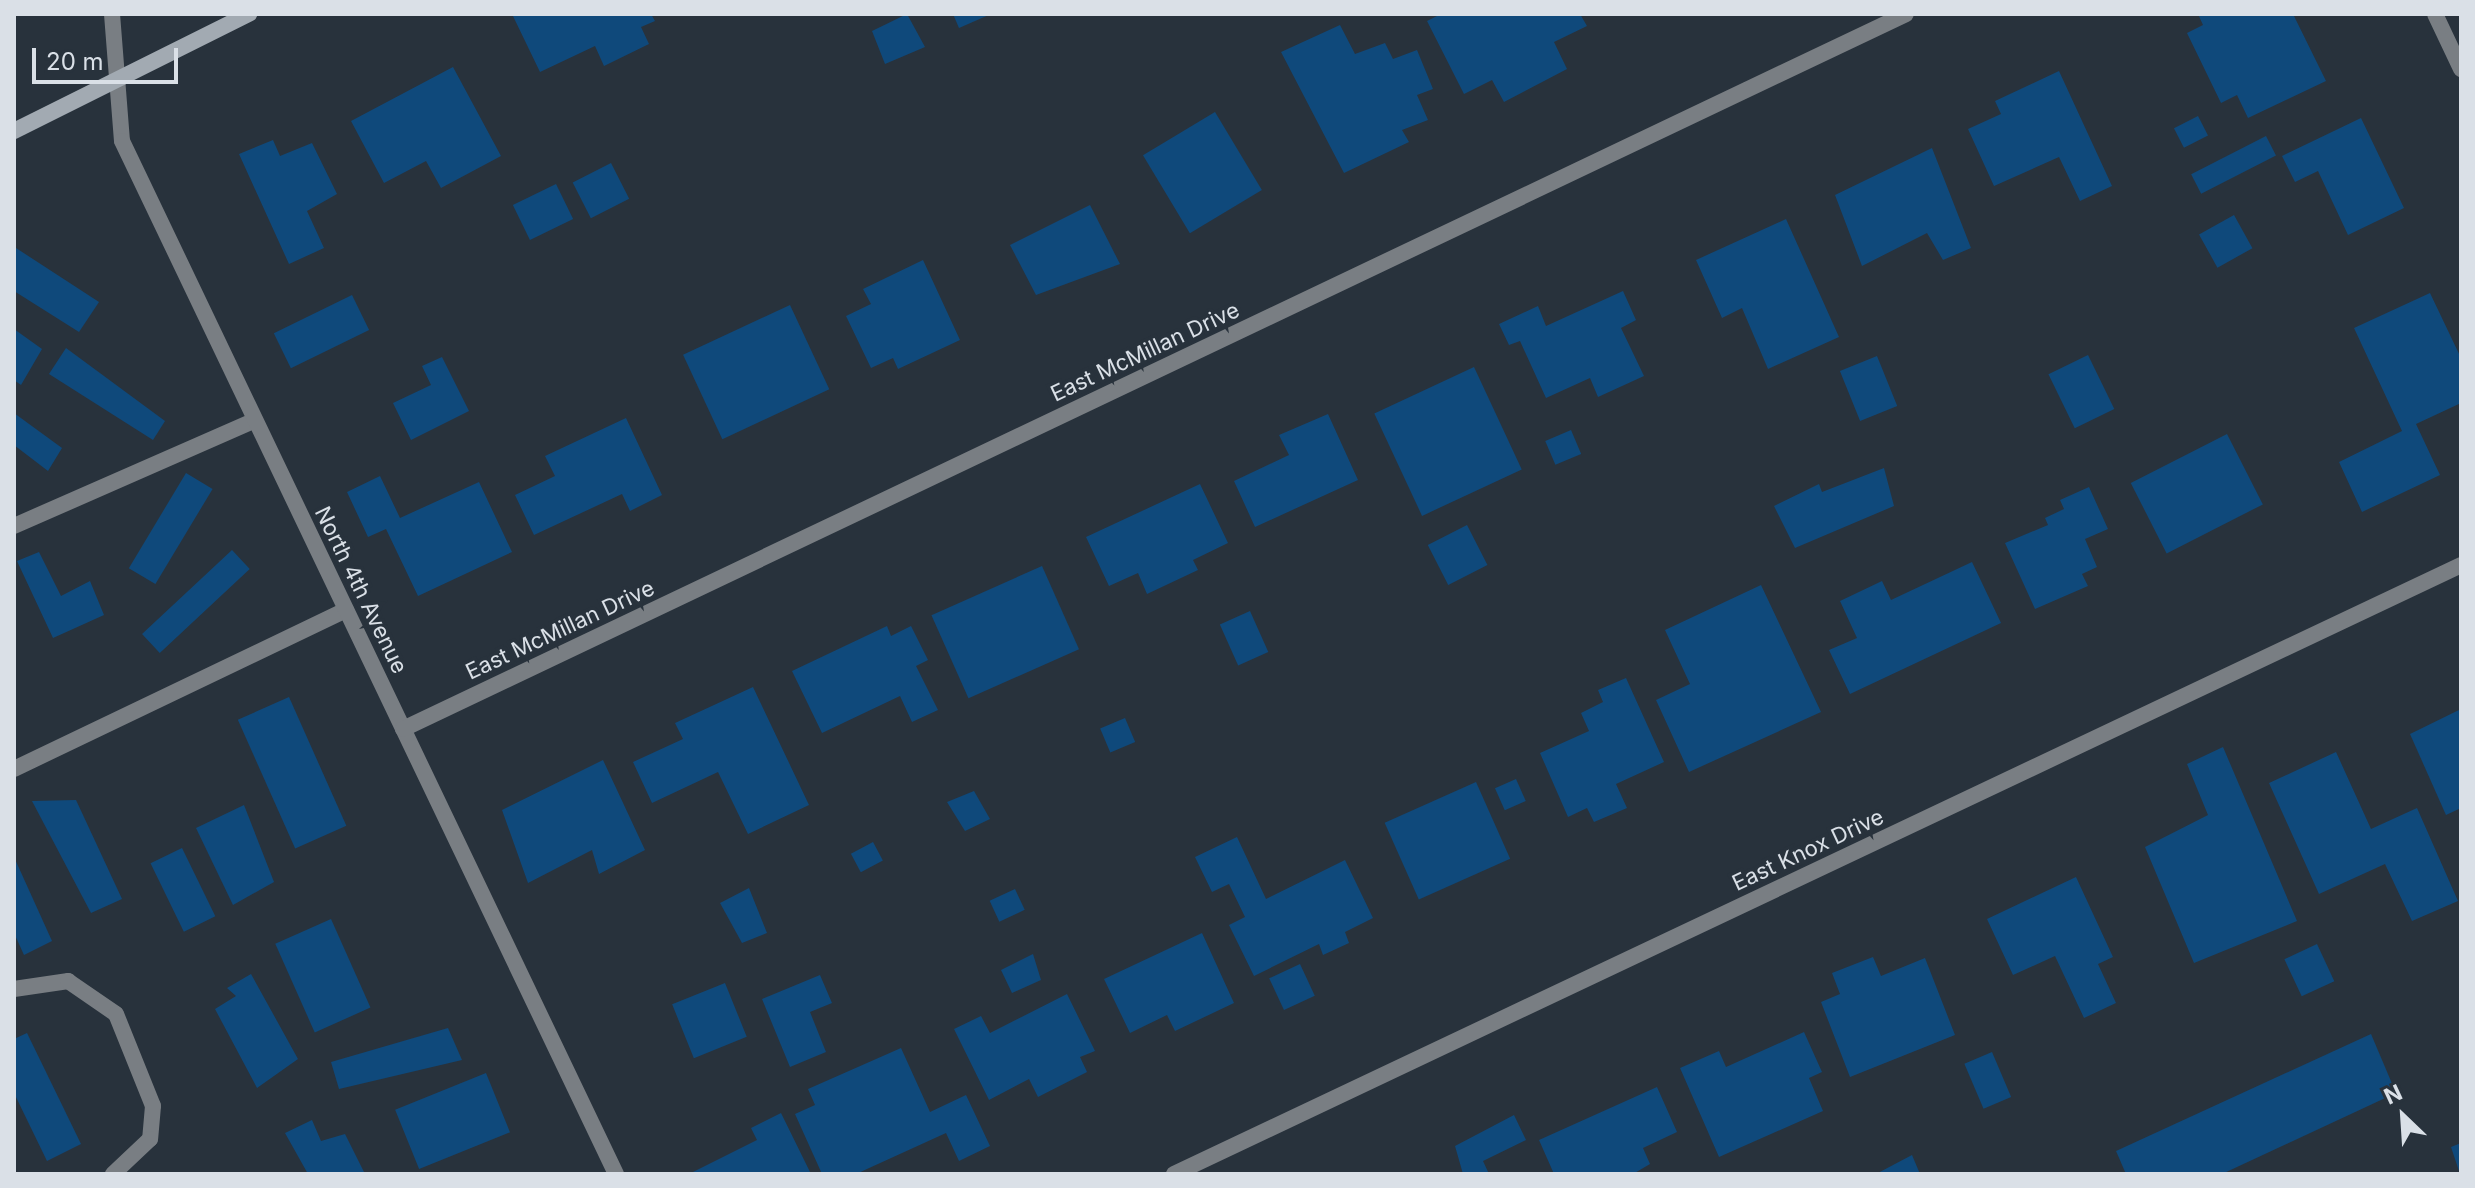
<!DOCTYPE html>
<html>
<head>
<meta charset="utf-8">
<style>
	body { margin:0 }
	#map { position:relative; width:2475px; height:1188px; overflow:hidden; background:#28323c; font-family:Inter,sans-serif }
	div>[style] { position:absolute }
	[style*='--x'] { left:calc(var(--x)*1px); top:calc(var(--y)*1px); width:calc(var(--w)*1px); rotate:calc(var(--a)*1deg) }
	.building>* { inset:0; background:#0f497b; transform-origin:0 0 }
	.lane>* { height:16px; margin:-8px; padding:0 8px; transform-origin:8px; border-radius:8px; background:#797e83 }
	.street>* { height:16px; margin:-8px; padding:0 8px; transform-origin:8px; border-radius:8px; background:#797e83 }
	.secondary>* { height:16px; margin:-8px; padding:0 8px; transform-origin:8px; border-radius:8px; background:#a2aab2 }
	span { translate:-50% -50%; white-space:nowrap; text-align:center; line-height:1.15; -webkit-text-stroke:7px #28323c; paint-order:stroke }
	.street-label { font-size:22px; color:#dae0e7 }
	.frame { position:absolute; inset:0; border:16px solid #dae0e7; pointer-events:none }
	.north { position:absolute; left:2363px; top:1076px; width:80px; height:80px; -webkit-text-stroke:6px #28323c; paint-order:stroke; rotate:335deg; font-size:22px; font-weight:700; line-height:32px; text-align:center; color:#dae0e7 }
	.north::after { content:''; display:block; margin:auto; width:28px; height:36px; background:#dae0e7; clip-path:polygon(50% 0,100% 100%,50% 72%,0 100%) }
	.scale { position:absolute; left:32px; top:48px; width:146px; height:36px; box-sizing:border-box; border:4px solid #dae0e7; border-top:0; padding-left:10px; font-size:24px; line-height:28px; white-space:nowrap; color:#dae0e7; -webkit-text-stroke:6px #28323c; paint-order:stroke }
</style>
</head>
<body>
<div id="map">
	<div class="building">
		<i style="clip-path:polygon(512px 14px,651px 14px,655px 21px,641px 27px,649px 44px,604px 66px,595px 46px,540px 72px)"></i>
		<i style="clip-path:polygon(907px 14px,925px 47px,885px 64px,872px 31px)"></i>
		<i style="clip-path:polygon(953px 14px,991px 14px,959px 28px)"></i>
		<i style="clip-path:polygon(1441px 14px,1580px 14px,1587px 26px,1554px 42px,1567px 69px,1504px 102px,1492px 80px,1464px 94px,1427px 21px)"></i>
		<i style="clip-path:polygon(2198px 14px,2293px 14px,2326px 81px,2248px 118px,2237px 95px,2221px 103px,2187px 33px,2203px 25px)"></i>
		<i style="clip-path:polygon(1340px 25px,1355px 54px,1385px 43px,1393px 59px,1417px 50px,1433px 89px,1417px 95px,1428px 120px,1402px 130px,1409px 142px,1344px 173px,1281px 52px)"></i>
		<i style="clip-path:polygon(453px 67px,501px 156px,441px 188px,426px 161px,384px 183px,351px 121px)"></i>
		<i style="clip-path:polygon(2059px 71px,2112px 186px,2080px 201px,2059px 157px,1994px 186px,1968px 129px,2001px 114px,1995px 101px)"></i>
		<i style="left:1215px;top:112px;width:91px;height:84px;rotate:59deg"></i>
		<i style="left:2198px;top:116px;width:22px;height:27px;rotate:63deg"></i>
		<i style="clip-path:polygon(2361px 118px,2404px 208px,2348px 235px,2318px 171px,2295px 182px,2282px 156px)"></i>
		<i style="left:2266px;top:136px;width:22px;height:84px;rotate:63deg"></i>
		<i style="clip-path:polygon(273px 140px,280px 156px,312px 143px,337px 194px,307px 211px,324px 248px,289px 264px,239px 154px)"></i>
		<i style="clip-path:polygon(1932px 148px,1971px 248px,1943px 260px,1927px 233px,1862px 266px,1835px 195px)"></i>
		<i style="left:611px;top:163px;width:40px;height:43px;rotate:63deg"></i>
		<i style="left:556px;top:184px;width:39px;height:48px;rotate:64deg"></i>
		<i style="clip-path:polygon(1090px 205px,1120px 264px,1036px 295px,1010px 245px)"></i>
		<i style="left:2234px;top:215px;width:38px;height:40px;rotate:61deg"></i>
		<i style="clip-path:polygon(1786px 219px,1839px 337px,1768px 369px,1742px 308px,1722px 318px,1696px 260px)"></i>
		<i style="clip-path:polygon(16px 248px,99px 302px,79px 332px,14px 291px)"></i>
		<i style="clip-path:polygon(923px 260px,960px 340px,898px 369px,893px 358px,871px 368px,846px 316px,871px 304px,863px 289px)"></i>
		<i style="clip-path:polygon(1623px 291px,1636px 320px,1621px 328px,1644px 376px,1598px 397px,1590px 378px,1546px 398px,1520px 341px,1509px 345px,1499px 324px,1538px 306px,1546px 326px)"></i>
		<i style="clip-path:polygon(2430px 293px,2461px 358px,2461px 403px,2416px 424px,2440px 475px,2362px 512px,2339px 462px,2402px 431px,2354px 328px)"></i>
		<i style="left:352px;top:295px;width:39px;height:87px;rotate:64deg"></i>
		<i style="left:790px;top:305px;width:93px;height:118px;rotate:65deg"></i>
		<i style="clip-path:polygon(14px 329px,42px 349px,21px 385px,14px 380px)"></i>
		<i style="clip-path:polygon(66px 348px,165px 421px,153px 440px,49px 374px)"></i>
		<i style="left:2088px;top:355px;width:60px;height:44px;rotate:64deg"></i>
		<i style="left:1877px;top:356px;width:54px;height:40px;rotate:68deg"></i>
		<i style="clip-path:polygon(442px 357px,469px 411px,411px 440px,393px 403px,431px 385px,422px 366px)"></i>
		<i style="left:1474px;top:367px;width:113px;height:110px;rotate:65deg"></i>
		<i style="clip-path:polygon(14px 413px,62px 448px,48px 471px,14px 445px)"></i>
		<i style="clip-path:polygon(1328px 414px,1358px 480px,1255px 527px,1234px 481px,1289px 455px,1279px 435px)"></i>
		<i style="clip-path:polygon(626px 418px,662px 495px,630px 511px,622px 494px,534px 535px,515px 495px,555px 476px,545px 456px)"></i>
		<i style="left:1571px;top:430px;width:26px;height:28px;rotate:67deg"></i>
		<i style="left:2227px;top:434px;width:79px;height:108px;rotate:63deg"></i>
		<i style="clip-path:polygon(1884px 468px,1894px 506px,1795px 548px,1774px 506px,1819px 484px,1822px 492px)"></i>
		<i style="left:186px;top:473px;width:31px;height:111px;rotate:31deg"></i>
		<i style="clip-path:polygon(380px 476px,400px 518px,479px 482px,512px 552px,418px 596px,386px 529px,368px 537px,347px 492px)"></i>
		<i style="clip-path:polygon(1200px 484px,1228px 543px,1193px 560px,1198px 570px,1147px 594px,1138px 573px,1109px 586px,1086px 537px)"></i>
		<i style="clip-path:polygon(2089px 487px,2108px 529px,2085px 539px,2097px 567px,2082px 574px,2088px 586px,2035px 609px,2005px 543px,2048px 525px,2045px 518px,2064px 509px,2060px 500px)"></i>
		<i style="left:1467px;top:525px;width:45px;height:44px;rotate:63deg"></i>
		<i style="left:232px;top:550px;width:26px;height:123px;rotate:47deg"></i>
		<i style="clip-path:polygon(39px 552px,61px 596px,90px 581px,104px 615px,53px 638px,17px 561px)"></i>
		<i style="clip-path:polygon(1972px 562px,2001px 623px,1850px 694px,1829px 650px,1857px 638px,1840px 601px,1882px 581px,1891px 600px)"></i>
		<i style="left:1042px;top:566px;width:91px;height:121px;rotate:66deg"></i>
		<i style="clip-path:polygon(1761px 585px,1821px 712px,1689px 772px,1656px 700px,1690px 684px,1665px 630px)"></i>
		<i style="left:1250px;top:611px;width:45px;height:33px;rotate:66deg"></i>
		<i style="clip-path:polygon(887px 626px,891px 636px,911px 626px,928px 660px,916px 666px,938px 710px,912px 722px,900px 696px,822px 733px,792px 671px)"></i>
		<i style="clip-path:polygon(1626px 678px,1664px 762px,1616px 784px,1627px 808px,1594px 822px,1587px 808px,1568px 817px,1540px 753px,1589px 731px,1581px 713px,1603px 702px,1598px 690px)"></i>
		<i style="clip-path:polygon(753px 687px,809px 805px,748px 834px,718px 772px,652px 803px,633px 762px,683px 739px,675px 723px)"></i>
		<i style="left:289px;top:697px;width:141px;height:56px;rotate:66deg"></i>
		<i style="clip-path:polygon(2461px 709px,2461px 808px,2446px 815px,2410px 734px)"></i>
		<i style="left:1125px;top:718px;width:26px;height:27px;rotate:67deg"></i>
		<i style="clip-path:polygon(2223px 747px,2297px 921px,2194px 963px,2145px 847px,2208px 815px,2187px 764px)"></i>
		<i style="clip-path:polygon(2336px 752px,2371px 829px,2417px 808px,2458px 901px,2412px 921px,2385px 864px,2319px 894px,2269px 783px)"></i>
		<i style="clip-path:polygon(603px 760px,645px 850px,599px 874px,592px 850px,528px 883px,502px 810px)"></i>
		<i style="left:1516px;top:779px;width:24px;height:23px;rotate:66deg"></i>
		<i style="left:1476px;top:782px;width:84px;height:100px;rotate:66deg"></i>
		<i style="clip-path:polygon(974px 791px,990px 819px,965px 831px,947px 802px)"></i>
		<i style="clip-path:polygon(76px 800px,122px 899px,91px 913px,32px 801px)"></i>
		<i style="clip-path:polygon(244px 805px,274px 882px,233px 905px,196px 828px)"></i>
		<i style="clip-path:polygon(1237px 837px,1266px 899px,1345px 860px,1373px 918px,1345px 932px,1349px 943px,1323px 955px,1319px 944px,1254px 976px,1229px 925px,1245px 917px,1229px 884px,1212px 892px,1195px 857px)"></i>
		<i style="left:873px;top:842px;width:21px;height:25px;rotate:62deg"></i>
		<i style="left:182px;top:848px;width:76px;height:35px;rotate:64deg"></i>
		<i style="clip-path:polygon(14px 857px,52px 941px,24px 955px,14px 933px)"></i>
		<i style="clip-path:polygon(2076px 877px,2113px 957px,2098px 964px,2116px 1003px,2084px 1018px,2055px 956px,2013px 975px,1987px 919px)"></i>
		<i style="clip-path:polygon(749px 888px,767px 933px,742px 943px,720px 903px)"></i>
		<i style="left:1015px;top:889px;width:23px;height:28px;rotate:65deg"></i>
		<i style="left:331px;top:919px;width:97px;height:61px;rotate:66deg"></i>
		<i style="clip-path:polygon(1202px 933px,1234px 1003px,1175px 1031px,1167px 1015px,1130px 1033px,1104px 979px)"></i>
		<i style="left:2317px;top:944px;width:41px;height:36px;rotate:65deg"></i>
		<i style="clip-path:polygon(1033px 954px,1041px 980px,1012px 993px,1001px 970px)"></i>
		<i style="clip-path:polygon(1873px 957px,1881px 976px,1925px 958px,1955px 1035px,1850px 1077px,1821px 1002px,1840px 994px,1832px 973px)"></i>
		<i style="left:1300px;top:964px;width:35px;height:34px;rotate:65deg"></i>
		<i style="clip-path:polygon(251px 974px,298px 1059px,257px 1088px,215px 1009px,236px 996px,227px 988px)"></i>
		<i style="clip-path:polygon(820px 975px,832px 1003px,810px 1012px,826px 1052px,790px 1067px,762px 999px)"></i>
		<i style="left:725px;top:983px;width:58px;height:57px;rotate:68deg"></i>
		<i style="clip-path:polygon(1067px 994px,1095px 1051px,1080px 1057px,1087px 1072px,1038px 1097px,1029px 1079px,989px 1100px,954px 1029px,981px 1016px,990px 1033px)"></i>
		<i style="clip-path:polygon(448px 1028px,462px 1060px,339px 1089px,331px 1062px)"></i>
		<i style="clip-path:polygon(1804px 1032px,1822px 1072px,1809px 1078px,1823px 1111px,1719px 1157px,1680px 1068px,1719px 1051px,1726px 1067px)"></i>
		<i style="clip-path:polygon(27px 1033px,81px 1144px,47px 1161px,14px 1093px,14px 1039px)"></i>
		<i style="clip-path:polygon(2371px 1034px,2396px 1093px,2222px 1174px,2126px 1174px,2116px 1151px)"></i>
		<i style="clip-path:polygon(901px 1048px,930px 1112px,966px 1095px,990px 1146px,959px 1161px,946px 1133px,856px 1174px,822px 1174px,795px 1114px,815px 1105px,808px 1089px)"></i>
		<i style="left:1992px;top:1052px;width:49px;height:30px;rotate:67deg"></i>
		<i style="left:486px;top:1073px;width:64px;height:98px;rotate:68deg"></i>
		<i style="clip-path:polygon(1657px 1087px,1677px 1132px,1643px 1148px,1650px 1164px,1633px 1174px,1554px 1174px,1539px 1140px)"></i>
		<i style="clip-path:polygon(781px 1113px,811px 1174px,689px 1174px,757px 1140px,751px 1128px)"></i>
		<i style="clip-path:polygon(1514px 1115px,1526px 1140px,1483px 1161px,1489px 1174px,1463px 1174px,1455px 1146px)"></i>
		<i style="clip-path:polygon(312px 1120px,321px 1141px,345px 1134px,365px 1174px,308px 1174px,285px 1133px)"></i>
		<i style="clip-path:polygon(2461px 1143px,2461px 1174px,2460px 1174px,2451px 1147px)"></i>
		<i style="clip-path:polygon(1912px 1155px,1920px 1174px,1876px 1174px)"></i>
	</div>
	<div class="lane">
		<i style="--x:14;--y:526;--w:263;--a:-23.7"></i>
		<i style="--x:14;--y:769;--w:368;--a:-25.6"></i>
		<i style="--x:14;--y:989;--w:55;--a:-8.4"></i>
		<i style="--x:68;--y:981;--w:58;--a:34.5"></i>
		<i style="--x:116;--y:1014;--w:99;--a:68.1"></i>
		<i style="--x:153;--y:1106;--w:33;--a:95"></i>
		<i style="--x:150;--y:1139;--w:51;--a:136.6"></i>
	</div>
	<div class="street">
		<i style="--x:112;--y:14;--w:127;--a:85.5"></i>
		<i style="--x:122;--y:141;--w:1145;--a:64.44"></i>
		<i style="--x:2435;--y:14;--w:61;--a:64.7"></i>
		<i style="--x:403;--y:729;--w:1664;--a:-25.44"></i>
		<i style="--x:1174;--y:1174;--w:1424;--a:-25.32"></i>
	</div>
	<div class="secondary">
		<i style="--x:14;--y:131;--w:263;--a:-26.5"></i>
	</div>
	<div class="street-label">
		<span style="left:1145px;top:352px;rotate:-25deg">East McMillan Drive</span>
		<span style="left:361px;top:590px;rotate:64deg">North 4th Avenue</span>
		<span style="left:560px;top:630px;rotate:-25deg">East McMillan Drive</span>
		<span style="left:1808px;top:850px;rotate:-25deg">East Knox Drive</span>
	</div>
	<div class="frame"></div>
	<div class="north">N</div>
	<div class="scale">20 m</div>
</div>
</body>
</html>
